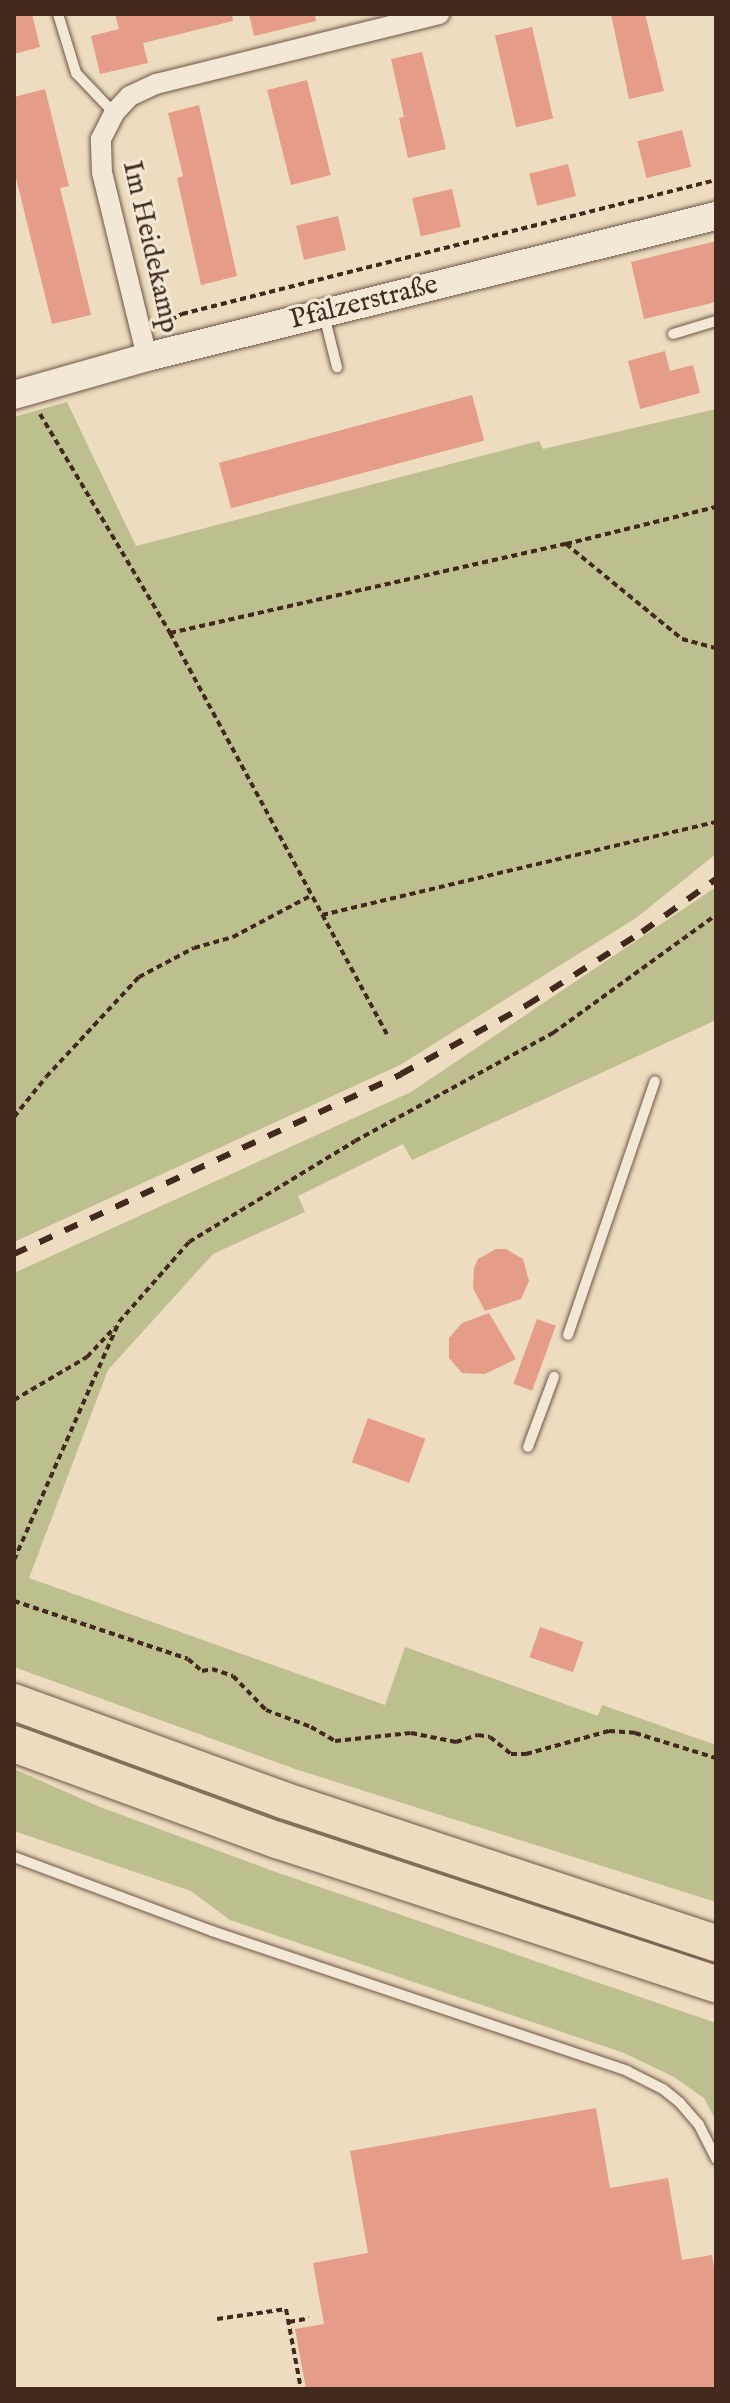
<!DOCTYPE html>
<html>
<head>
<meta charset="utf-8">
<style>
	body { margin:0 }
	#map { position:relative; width:730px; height:2403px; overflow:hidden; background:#eddcbf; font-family:"IM FELL English",serif }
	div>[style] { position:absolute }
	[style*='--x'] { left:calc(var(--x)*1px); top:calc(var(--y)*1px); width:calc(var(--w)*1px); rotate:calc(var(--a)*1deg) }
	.green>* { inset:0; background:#bdbf8f }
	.building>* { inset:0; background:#e59c88; transform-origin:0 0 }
	.path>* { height:4px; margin-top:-2px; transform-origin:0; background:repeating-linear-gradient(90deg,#42281d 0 6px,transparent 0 10px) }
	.roads { filter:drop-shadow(0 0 2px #6d5546) drop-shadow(0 0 2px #6d5546) }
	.lane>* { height:10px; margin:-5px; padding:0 5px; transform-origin:5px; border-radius:5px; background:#f3e8d5 }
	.street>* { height:20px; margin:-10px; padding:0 10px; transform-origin:10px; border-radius:10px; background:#f3e8d5 }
	.secondary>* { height:28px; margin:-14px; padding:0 14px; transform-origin:14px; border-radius:14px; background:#f3e8d5 }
	.highway>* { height:36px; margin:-18px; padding:0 18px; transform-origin:18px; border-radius:18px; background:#eddcbf }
	.rail>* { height:6px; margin-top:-3px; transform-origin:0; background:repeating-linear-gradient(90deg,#42281d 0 14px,transparent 0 28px) }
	span { translate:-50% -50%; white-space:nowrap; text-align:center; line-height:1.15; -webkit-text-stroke:6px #f3e8d5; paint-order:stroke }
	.street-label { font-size:28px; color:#42281d }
	.frame { position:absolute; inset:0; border:16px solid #42281d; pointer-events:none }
</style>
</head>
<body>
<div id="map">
	<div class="green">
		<i style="clip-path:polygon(67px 402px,136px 546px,539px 441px,543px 449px,716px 409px,716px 854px,636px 918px,400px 1065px,14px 1242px,14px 417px)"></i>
		<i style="clip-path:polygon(716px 887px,716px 1020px,412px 1160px,403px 1144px,298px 1196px,305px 1212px,213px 1254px,108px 1370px,29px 1578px,385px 1705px,405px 1647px,598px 1716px,602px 1705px,716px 1745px,716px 1902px,295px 1769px,14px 1667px,14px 1273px,411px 1092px)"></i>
		<i style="clip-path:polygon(14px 1769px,100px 1807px,270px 1870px,716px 2023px,716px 2121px,704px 2098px,674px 2077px,624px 2053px,230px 1920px,191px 1891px,14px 1831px)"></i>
	</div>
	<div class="building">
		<i style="clip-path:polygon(14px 14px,32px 14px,40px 47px,14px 54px)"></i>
		<i style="clip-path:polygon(115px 14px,232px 14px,233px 21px,143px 43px,148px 63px,100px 74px,91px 36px,119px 29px)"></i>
		<i style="clip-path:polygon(249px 14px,315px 14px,316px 21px,254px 36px)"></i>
		<i style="clip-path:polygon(611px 14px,645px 14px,664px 91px,629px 99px)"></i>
		<i style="left:532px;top:27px;width:94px;height:38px;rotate:77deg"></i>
		<i style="clip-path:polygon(422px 52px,446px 149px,408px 158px,399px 118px,404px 117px,391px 59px)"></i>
		<i style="left:307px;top:80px;width:98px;height:41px;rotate:76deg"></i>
		<i style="clip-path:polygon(45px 89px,69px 186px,60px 188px,91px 315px,52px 324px,14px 170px,14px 97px)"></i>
		<i style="clip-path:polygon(199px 105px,237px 276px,201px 285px,177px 178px,183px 176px,168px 113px)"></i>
		<i style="left:682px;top:130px;width:38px;height:46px;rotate:76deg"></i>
		<i style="left:568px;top:164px;width:33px;height:40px;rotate:76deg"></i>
		<i style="left:452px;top:189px;width:39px;height:41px;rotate:77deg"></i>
		<i style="left:338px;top:216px;width:35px;height:43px;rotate:77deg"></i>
		<i style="clip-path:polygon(716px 241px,716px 302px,644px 319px,631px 262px)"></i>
		<i style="clip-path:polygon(665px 351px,670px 371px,693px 365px,700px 393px,640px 409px,628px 361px)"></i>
		<i style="left:472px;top:395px;width:47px;height:262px;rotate:75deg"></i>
		<i style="clip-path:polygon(496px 1249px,506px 1249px,523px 1259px,529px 1281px,521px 1299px,485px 1311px,473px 1288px,474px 1268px,478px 1259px)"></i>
		<i style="clip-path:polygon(489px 1313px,516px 1359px,485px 1374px,462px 1373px,449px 1358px,449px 1338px,462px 1323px)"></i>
		<i style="left:537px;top:1319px;width:20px;height:69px;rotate:20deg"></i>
		<i style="left:368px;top:1418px;width:61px;height:47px;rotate:20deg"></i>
		<i style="left:540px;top:1627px;width:46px;height:32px;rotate:19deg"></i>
		<i style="clip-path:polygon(596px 2108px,610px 2188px,668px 2178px,682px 2260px,712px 2255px,716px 2280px,716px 2389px,306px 2389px,295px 2329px,324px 2324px,313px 2263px,368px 2253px,350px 2151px)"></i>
	</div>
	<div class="path">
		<i style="--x:162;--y:325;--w:23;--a:-29"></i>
		<i style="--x:182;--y:314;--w:551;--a:-14.09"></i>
		<i style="--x:40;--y:414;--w:255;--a:59.3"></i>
		<i style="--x:170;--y:633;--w:406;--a:-12.7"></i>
		<i style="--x:566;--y:544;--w:154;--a:-13.9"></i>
		<i style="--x:566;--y:544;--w:150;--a:39.3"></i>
		<i style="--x:682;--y:639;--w:35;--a:15"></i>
		<i style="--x:170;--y:633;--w:458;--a:61.6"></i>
		<i style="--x:322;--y:915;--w:405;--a:-13.3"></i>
		<i style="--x:14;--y:1117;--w:51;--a:-51.3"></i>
		<i style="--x:46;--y:1077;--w:137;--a:-47.1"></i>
		<i style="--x:139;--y:977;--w:62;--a:-27.8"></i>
		<i style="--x:194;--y:948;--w:41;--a:-15.8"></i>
		<i style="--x:233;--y:937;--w:89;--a:-28"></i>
		<i style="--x:14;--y:1400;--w:85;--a:-30.5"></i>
		<i style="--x:87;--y:1357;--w:41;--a:-47"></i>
		<i style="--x:14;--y:1560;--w:260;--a:-66.2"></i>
		<i style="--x:119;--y:1322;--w:106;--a:-48.8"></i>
		<i style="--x:189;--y:1242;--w:194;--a:-31.3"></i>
		<i style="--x:355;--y:1141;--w:226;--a:-28.6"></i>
		<i style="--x:553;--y:1033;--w:201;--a:-35.9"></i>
		<i style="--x:14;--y:1601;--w:183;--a:18.4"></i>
		<i style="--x:188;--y:1659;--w:18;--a:41"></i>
		<i style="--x:202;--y:1671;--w:10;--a:-11"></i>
		<i style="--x:212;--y:1669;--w:22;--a:18"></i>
		<i style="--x:233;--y:1676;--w:47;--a:45.9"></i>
		<i style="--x:266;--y:1710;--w:48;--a:20.7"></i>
		<i style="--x:311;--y:1727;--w:28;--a:30"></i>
		<i style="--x:335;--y:1741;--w:76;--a:-6"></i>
		<i style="--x:411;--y:1733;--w:46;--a:11.3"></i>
		<i style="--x:456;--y:1742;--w:23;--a:-18"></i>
		<i style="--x:478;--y:1735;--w:12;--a:9"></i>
		<i style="--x:490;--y:1737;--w:27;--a:39"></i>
		<i style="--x:511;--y:1754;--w:15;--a:0"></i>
		<i style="--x:526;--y:1754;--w:86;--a:-15.5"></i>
		<i style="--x:609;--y:1731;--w:26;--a:4"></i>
		<i style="--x:635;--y:1733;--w:85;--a:17.2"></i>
		<i style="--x:217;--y:2319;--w:70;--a:-8.2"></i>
		<i style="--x:286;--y:2309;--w:81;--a:79.4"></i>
		<i style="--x:289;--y:2322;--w:20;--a:-11"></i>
	</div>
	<div class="roads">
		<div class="lane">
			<i style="--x:58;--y:14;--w:62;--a:73"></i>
			<i style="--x:76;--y:73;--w:55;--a:46.5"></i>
			<i style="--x:324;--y:315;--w:54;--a:76"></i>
			<i style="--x:673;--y:334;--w:45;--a:-16.8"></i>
			<i style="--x:568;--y:1335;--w:268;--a:-71.1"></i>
			<i style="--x:528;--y:1447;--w:75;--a:-69.6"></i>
			<i style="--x:14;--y:1857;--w:211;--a:20.5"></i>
			<i style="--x:212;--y:1931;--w:438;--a:18.6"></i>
			<i style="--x:627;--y:2071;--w:40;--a:26.6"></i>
			<i style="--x:663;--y:2089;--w:22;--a:39"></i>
			<i style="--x:680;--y:2103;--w:29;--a:49"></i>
			<i style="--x:699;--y:2125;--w:38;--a:63"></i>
		</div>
		<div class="street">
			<i style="--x:147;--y:357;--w:189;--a:-103.7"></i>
			<i style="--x:102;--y:173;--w:34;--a:-92"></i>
			<i style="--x:101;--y:139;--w:29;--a:-63"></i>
			<i style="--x:114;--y:113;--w:23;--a:-47"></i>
			<i style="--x:130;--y:96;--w:29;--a:-25"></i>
			<i style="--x:156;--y:84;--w:292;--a:-13.9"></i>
		</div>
		<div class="secondary">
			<i style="--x:14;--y:395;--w:138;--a:-15.9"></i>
			<i style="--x:147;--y:357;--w:586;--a:-13.92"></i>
		</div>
		<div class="highway">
			<i style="--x:14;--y:1702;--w:286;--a:20"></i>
			<i style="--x:283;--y:1800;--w:456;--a:18.3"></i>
			<i style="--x:14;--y:1744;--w:280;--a:20.1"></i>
			<i style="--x:277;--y:1840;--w:462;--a:18.2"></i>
		</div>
	</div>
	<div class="rail">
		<i style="--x:14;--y:1254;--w:427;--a:-24.9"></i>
		<i style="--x:401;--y:1074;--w:144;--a:-28.7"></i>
		<i style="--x:527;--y:1005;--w:136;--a:-32.4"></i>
		<i style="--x:642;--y:932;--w:91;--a:-35.6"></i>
	</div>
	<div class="street-label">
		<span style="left:150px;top:247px;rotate:77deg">Im Heidekamp</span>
		<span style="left:364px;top:303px;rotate:-14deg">Pfälzerstraße</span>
	</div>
	<div class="frame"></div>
</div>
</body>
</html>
